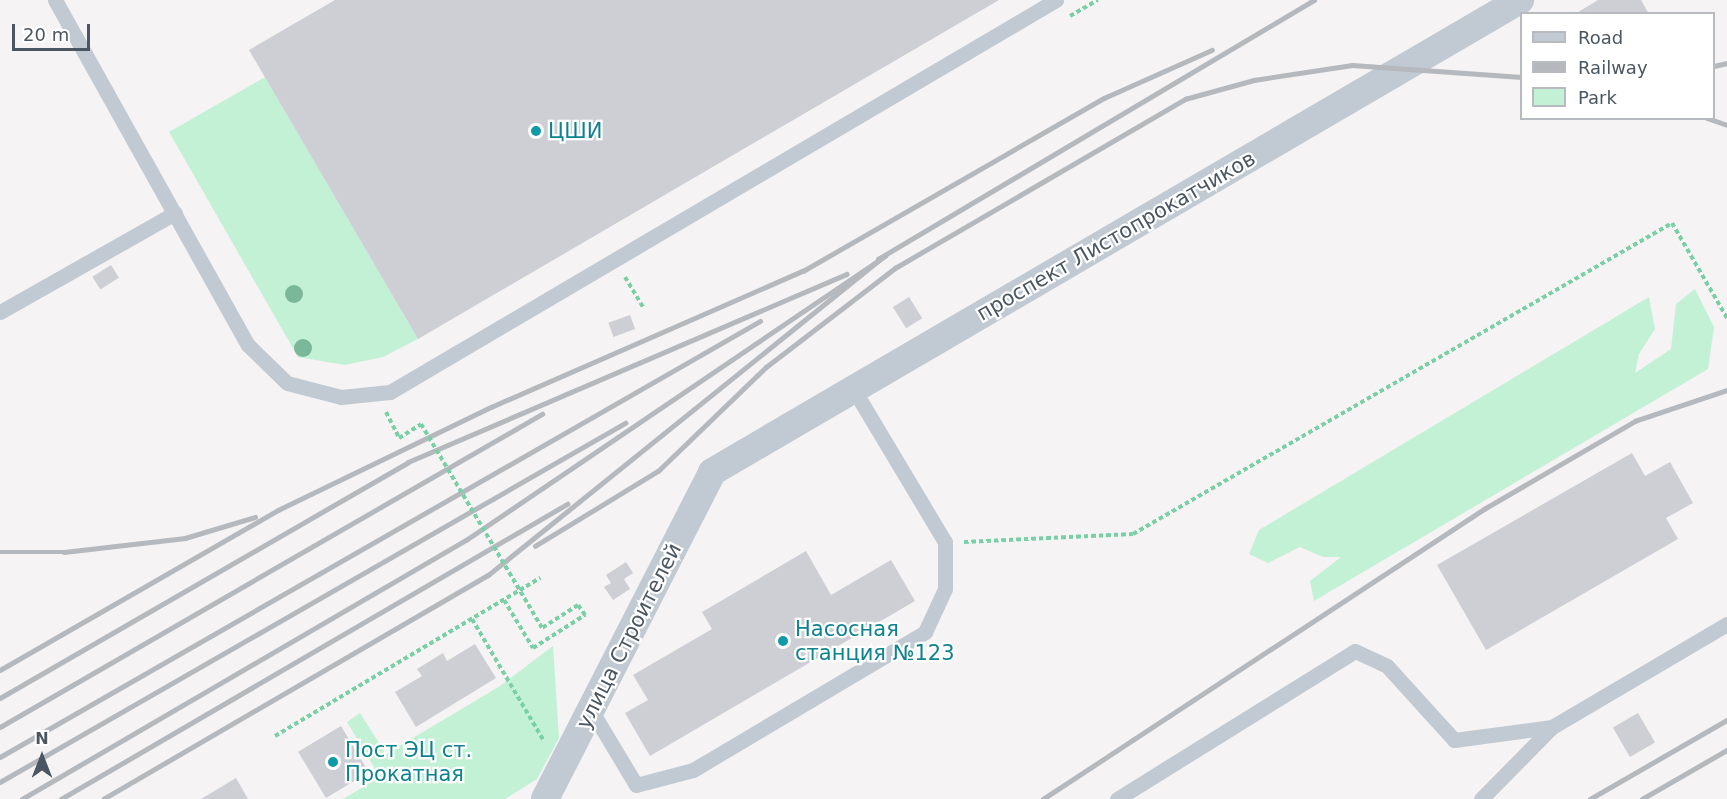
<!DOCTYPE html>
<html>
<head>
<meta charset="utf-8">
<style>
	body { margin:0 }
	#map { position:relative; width:1727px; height:799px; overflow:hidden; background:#f5f3f3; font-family:"DejaVu Sans",sans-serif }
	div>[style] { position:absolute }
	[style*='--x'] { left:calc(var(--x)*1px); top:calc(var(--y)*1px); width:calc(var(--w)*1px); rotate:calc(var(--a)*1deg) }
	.green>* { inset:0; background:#c3f1d5 }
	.building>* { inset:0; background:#cdcfd5; transform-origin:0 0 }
	.path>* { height:4px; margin-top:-2px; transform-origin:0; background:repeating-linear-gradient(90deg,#7ad0a6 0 4.5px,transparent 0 7.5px) }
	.service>* { height:15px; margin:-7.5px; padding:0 7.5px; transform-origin:7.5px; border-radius:7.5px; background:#c1cad2 }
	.minor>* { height:28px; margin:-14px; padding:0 14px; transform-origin:14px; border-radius:14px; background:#c1cad2 }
	.rail>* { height:4.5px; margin:-2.25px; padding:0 2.25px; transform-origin:2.25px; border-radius:2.25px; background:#b5b8bd }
	.path-bridge>* { height:4px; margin-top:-2px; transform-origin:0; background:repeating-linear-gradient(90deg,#7ad0a6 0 4.5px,transparent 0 7.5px) }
	.trees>* { width:18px; height:18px; margin:-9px; border-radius:50%; background:#7bb799 }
	.dots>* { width:16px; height:16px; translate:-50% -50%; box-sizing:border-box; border:3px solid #fff; border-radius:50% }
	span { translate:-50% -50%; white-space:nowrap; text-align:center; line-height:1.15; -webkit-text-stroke:4.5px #fff; paint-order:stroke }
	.culture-label { font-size:21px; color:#0d838f }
	.left { translate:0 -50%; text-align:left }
	.street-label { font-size:21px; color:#4a5661 }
	.legend { position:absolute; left:1520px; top:12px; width:195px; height:108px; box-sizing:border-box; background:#fff; border:2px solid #b7bbc0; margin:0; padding:8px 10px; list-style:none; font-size:18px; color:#4a5661 }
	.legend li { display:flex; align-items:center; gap:12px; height:30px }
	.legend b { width:30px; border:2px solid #b7bbc0 }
	.north { position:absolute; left:12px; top:727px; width:60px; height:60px; -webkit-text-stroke:4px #fff; paint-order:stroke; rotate:0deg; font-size:16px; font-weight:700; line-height:24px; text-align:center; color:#4a5661 }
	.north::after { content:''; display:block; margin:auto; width:21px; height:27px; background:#4a5661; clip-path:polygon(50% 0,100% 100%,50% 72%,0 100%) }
	.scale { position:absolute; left:12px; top:24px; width:78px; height:27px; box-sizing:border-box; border:3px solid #4a5661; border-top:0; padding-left:8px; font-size:18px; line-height:21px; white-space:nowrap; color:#4a5661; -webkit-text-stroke:4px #fff; paint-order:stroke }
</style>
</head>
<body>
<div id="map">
	<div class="green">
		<i style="clip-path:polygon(265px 77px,418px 339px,383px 357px,345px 365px,298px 357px,169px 132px)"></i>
		<i style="clip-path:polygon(1695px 289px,1714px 327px,1708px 369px,1314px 601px,1310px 581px,1341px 557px,1323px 557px,1300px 547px,1268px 563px,1249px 554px,1259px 530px,1649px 297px,1655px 329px,1639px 354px,1635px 373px,1671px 349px,1676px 304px)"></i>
		<i style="clip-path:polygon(553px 646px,559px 738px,537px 779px,505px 799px,343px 799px,375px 780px,374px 767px,347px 722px,360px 713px,386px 754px,500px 686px)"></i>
	</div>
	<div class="building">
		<i style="clip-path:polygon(335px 0,999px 0,418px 339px,249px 50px)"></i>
		<i style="clip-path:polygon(1598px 0,1641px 0,1649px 14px,1575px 14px)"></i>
		<i style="left:111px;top:265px;width:15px;height:22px;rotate:58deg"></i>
		<i style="left:909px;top:297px;width:25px;height:19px;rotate:58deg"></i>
		<i style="left:630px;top:315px;width:15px;height:23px;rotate:70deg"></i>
		<i style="clip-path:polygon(1632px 453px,1645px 476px,1670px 462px,1693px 503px,1666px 518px,1678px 539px,1486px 650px,1437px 565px)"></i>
		<i style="clip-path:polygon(806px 551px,831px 595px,891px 560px,915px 601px,650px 756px,625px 713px,648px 700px,633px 675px,712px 629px,702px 612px)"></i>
		<i style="clip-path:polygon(626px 562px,633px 573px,624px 579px,630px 589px,613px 600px,604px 587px,611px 583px,606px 575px)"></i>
		<i style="clip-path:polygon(475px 644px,496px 678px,416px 727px,395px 692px,422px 676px,417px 669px,443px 653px,447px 661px)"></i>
		<i style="left:1638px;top:713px;width:34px;height:29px;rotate:60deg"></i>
		<i style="left:341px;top:726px;width:54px;height:50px;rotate:59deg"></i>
		<i style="clip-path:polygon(236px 778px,248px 799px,201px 799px)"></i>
	</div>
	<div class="path">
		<i style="--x:1070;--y:16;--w:32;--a:-30"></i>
		<i style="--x:625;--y:277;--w:37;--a:59"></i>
		<i style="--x:386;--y:412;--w:29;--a:63"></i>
		<i style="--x:399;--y:438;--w:26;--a:-32"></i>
		<i style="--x:964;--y:542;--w:169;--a:-2.7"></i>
		<i style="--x:1133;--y:534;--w:622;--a:-29.98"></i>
		<i style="--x:1672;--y:223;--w:110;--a:59.9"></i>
		<i style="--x:504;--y:600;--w:56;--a:58.9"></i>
		<i style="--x:533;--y:648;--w:62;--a:-32.4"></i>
		<i style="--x:585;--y:615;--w:12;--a:-125"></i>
		<i style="--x:578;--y:605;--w:43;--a:147.4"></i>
		<i style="--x:472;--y:619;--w:142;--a:59.5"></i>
		<i style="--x:275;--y:736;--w:309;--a:-30.8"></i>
	</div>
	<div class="service">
		<i style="--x:55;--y:0;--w:395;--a:60.8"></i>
		<i style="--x:248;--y:345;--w:54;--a:44.3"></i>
		<i style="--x:287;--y:383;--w:56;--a:14.5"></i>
		<i style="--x:341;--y:397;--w:49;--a:-5.8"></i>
		<i style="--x:390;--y:392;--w:773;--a:-30.48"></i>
		<i style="--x:0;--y:312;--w:201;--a:-29.5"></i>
		<i style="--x:591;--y:710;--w:87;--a:59"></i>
		<i style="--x:636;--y:785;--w:59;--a:-14.7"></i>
		<i style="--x:693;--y:770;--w:270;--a:-30.7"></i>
		<i style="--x:925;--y:632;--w:47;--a:-65.1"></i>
		<i style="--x:945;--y:589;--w:47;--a:-90"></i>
		<i style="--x:945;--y:542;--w:177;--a:-120.9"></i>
		<i style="--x:1117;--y:799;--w:280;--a:-31.9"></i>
		<i style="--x:1355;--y:651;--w:35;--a:25"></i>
		<i style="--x:1387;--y:666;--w:100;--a:47.8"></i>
		<i style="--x:1454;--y:740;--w:99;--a:-7.6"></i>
		<i style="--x:1552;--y:727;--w:203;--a:-30.5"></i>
		<i style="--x:1481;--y:799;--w:101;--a:-45.4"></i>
	</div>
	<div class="minor">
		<i style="--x:545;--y:799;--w:367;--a:-62.9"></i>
		<i style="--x:712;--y:472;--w:936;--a:-30.29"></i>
	</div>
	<div class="rail">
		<i style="--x:1714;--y:66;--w:13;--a:-13"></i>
		<i style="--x:1707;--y:118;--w:21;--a:19"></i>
		<i style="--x:878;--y:259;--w:507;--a:-30.71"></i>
		<i style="--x:535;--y:546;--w:144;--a:-31.4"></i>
		<i style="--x:658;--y:471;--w:150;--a:-43.9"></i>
		<i style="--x:766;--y:367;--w:163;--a:-37.5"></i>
		<i style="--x:895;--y:268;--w:336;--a:-30.2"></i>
		<i style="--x:1185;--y:99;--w:72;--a:-15.4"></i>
		<i style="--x:1254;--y:80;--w:99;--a:-8.7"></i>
		<i style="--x:1352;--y:65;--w:170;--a:4"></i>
		<i style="--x:0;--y:552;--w:64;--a:0"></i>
		<i style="--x:64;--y:552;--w:122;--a:-6.6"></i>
		<i style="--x:185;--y:538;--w:73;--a:-16.7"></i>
		<i style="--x:0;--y:670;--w:321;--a:-29.9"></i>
		<i style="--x:278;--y:510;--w:237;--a:-25.8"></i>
		<i style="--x:491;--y:407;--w:340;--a:-23.6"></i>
		<i style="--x:803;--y:271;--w:347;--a:-29.9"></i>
		<i style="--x:1104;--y:98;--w:118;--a:-24"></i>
		<i style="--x:0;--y:698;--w:471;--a:-30"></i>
		<i style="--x:408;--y:462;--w:477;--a:-23.2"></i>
		<i style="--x:0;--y:727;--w:626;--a:-30.01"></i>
		<i style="--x:0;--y:757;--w:876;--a:-29.84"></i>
		<i style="--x:0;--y:782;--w:721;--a:-29.87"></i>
		<i style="--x:22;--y:799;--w:514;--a:-30.26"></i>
		<i style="--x:466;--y:540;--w:506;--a:-34.13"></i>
		<i style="--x:885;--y:256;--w:509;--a:141.15"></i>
		<i style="--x:489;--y:575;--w:445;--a:149.8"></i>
		<i style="--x:61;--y:799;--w:586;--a:-30.24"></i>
		<i style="--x:1043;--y:799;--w:528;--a:-33.33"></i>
		<i style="--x:1484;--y:509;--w:175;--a:-30.2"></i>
		<i style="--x:1635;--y:421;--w:97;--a:-18.6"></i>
		<i style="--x:1590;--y:799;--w:158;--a:-30"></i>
		<i style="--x:1642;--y:799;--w:98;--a:-30"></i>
	</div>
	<div class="path-bridge">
		<i style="--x:421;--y:424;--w:237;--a:59.3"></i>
	</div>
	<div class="trees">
		<i style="left:294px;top:294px"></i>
		<i style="left:303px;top:348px"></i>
	</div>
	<div class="dots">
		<i style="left:536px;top:131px;background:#0f9aa8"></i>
		<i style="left:783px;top:641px;background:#0f9aa8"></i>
		<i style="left:333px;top:762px;background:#0f9aa8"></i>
	</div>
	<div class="culture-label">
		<span class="left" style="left:548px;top:131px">ЦШИ</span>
		<span class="left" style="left:795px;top:641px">Насосная<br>станция №123</span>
		<span class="left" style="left:345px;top:762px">Пост ЭЦ ст.<br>Прокатная</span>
	</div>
	<div class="street-label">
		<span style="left:1116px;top:236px;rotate:-30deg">проспект Листопрокатчиков</span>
		<span style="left:629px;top:636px;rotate:-63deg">улица Строителей</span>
	</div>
	<ul class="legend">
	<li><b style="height:8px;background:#c1cad2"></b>Road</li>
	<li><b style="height:8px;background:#b5b8bd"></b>Railway</li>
	<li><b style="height:16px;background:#c3f1d5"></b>Park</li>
	</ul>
	<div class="north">N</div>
	<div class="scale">20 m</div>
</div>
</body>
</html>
